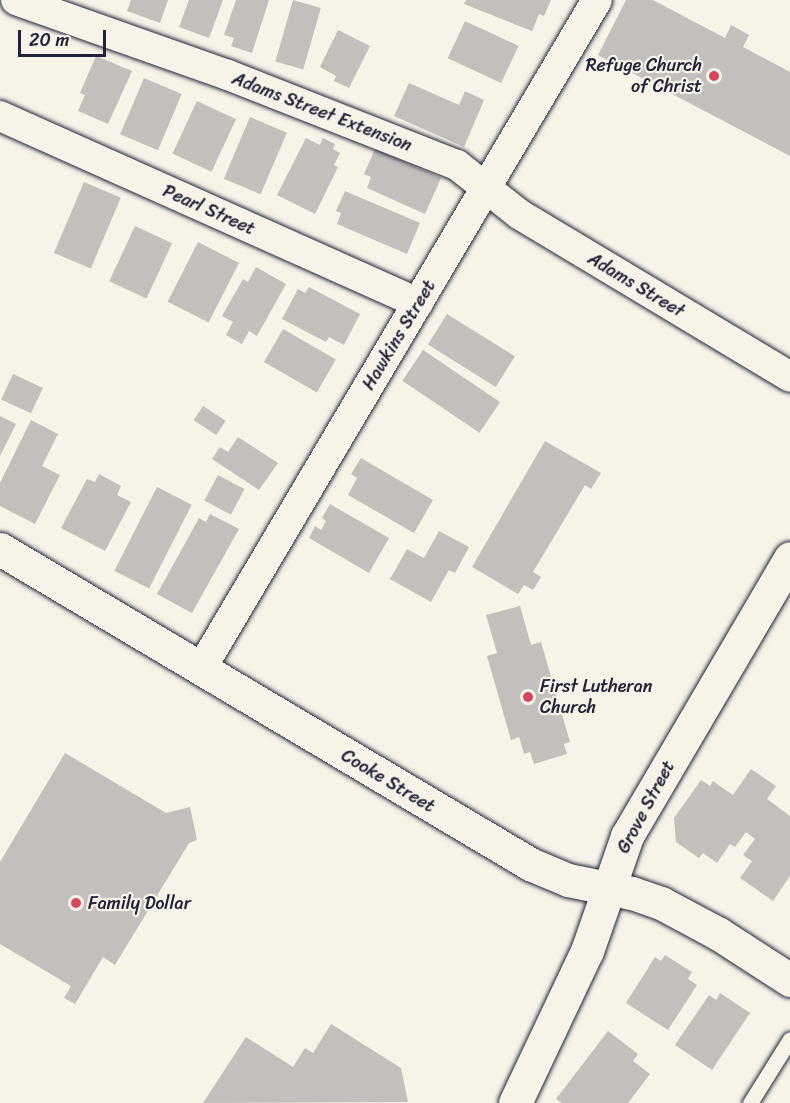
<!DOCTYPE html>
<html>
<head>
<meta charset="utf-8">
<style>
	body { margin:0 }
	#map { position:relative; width:790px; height:1103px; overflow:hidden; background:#f7f3e8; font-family:Sriracha,sans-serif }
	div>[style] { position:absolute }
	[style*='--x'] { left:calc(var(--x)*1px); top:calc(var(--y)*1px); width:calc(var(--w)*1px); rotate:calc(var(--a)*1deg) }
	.building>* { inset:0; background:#c2bfbd; transform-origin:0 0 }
	.roads { filter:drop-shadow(0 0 2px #22223b) drop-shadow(0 0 2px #22223b) }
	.service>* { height:15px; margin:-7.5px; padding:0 7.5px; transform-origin:7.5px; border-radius:7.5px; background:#f7f3e8 }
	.minor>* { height:30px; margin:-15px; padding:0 15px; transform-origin:15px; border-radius:15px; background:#f7f3e8 }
	.secondary>* { height:33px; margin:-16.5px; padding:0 16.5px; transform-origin:16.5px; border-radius:16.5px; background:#f7f3e8 }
	.dots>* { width:16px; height:16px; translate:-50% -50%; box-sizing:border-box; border:3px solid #f7f3e8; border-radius:50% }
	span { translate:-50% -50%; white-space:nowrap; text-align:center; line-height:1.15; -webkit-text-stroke:4.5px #f7f3e8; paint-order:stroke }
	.poi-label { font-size:18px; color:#22223b }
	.right { translate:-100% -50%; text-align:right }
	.left { translate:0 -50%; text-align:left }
	.street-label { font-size:18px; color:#22223b }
	.scale { position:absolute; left:18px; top:30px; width:88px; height:27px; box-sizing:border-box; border:3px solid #22223b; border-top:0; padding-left:8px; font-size:18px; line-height:21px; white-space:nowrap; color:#22223b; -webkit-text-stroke:4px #f7f3e8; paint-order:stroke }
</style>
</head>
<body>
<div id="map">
	<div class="building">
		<i style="clip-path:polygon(131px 0,168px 0,160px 23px,127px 11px)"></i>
		<i style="clip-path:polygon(189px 0,223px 0,209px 38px,179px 27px)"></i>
		<i style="clip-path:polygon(236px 0,269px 0,252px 53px,231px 46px,234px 38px,224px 35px)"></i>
		<i style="left:293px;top:0;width:29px;height:64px;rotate:16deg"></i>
		<i style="clip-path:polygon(466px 0,551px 0,544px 16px,539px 14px,532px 31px,464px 4px)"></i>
		<i style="clip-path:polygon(626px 0,653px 0,725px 38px,731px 25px,749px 35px,743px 47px,790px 72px,790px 156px,598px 55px)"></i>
		<i style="left:465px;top:21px;width:59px;height:41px;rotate:25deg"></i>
		<i style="clip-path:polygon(338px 30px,370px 46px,349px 88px,334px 81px,336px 76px,320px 67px)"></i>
		<i style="clip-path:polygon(96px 56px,132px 71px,108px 124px,78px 111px,85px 95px,80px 93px)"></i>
		<i style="left:144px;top:78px;width:41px;height:61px;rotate:23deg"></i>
		<i style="clip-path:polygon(409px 83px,459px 105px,465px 91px,484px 100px,464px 147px,394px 116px)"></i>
		<i style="left:197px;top:101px;width:43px;height:58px;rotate:25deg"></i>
		<i style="left:250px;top:117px;width:40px;height:67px;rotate:23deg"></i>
		<i style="clip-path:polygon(306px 138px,320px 145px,323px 138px,335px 144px,333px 149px,340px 153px,334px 165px,338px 167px,315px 214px,277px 195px)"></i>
		<i style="clip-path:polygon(375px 149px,441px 178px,425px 214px,367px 188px,371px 177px,364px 174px)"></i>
		<i style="left:84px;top:182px;width:40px;height:77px;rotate:23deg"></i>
		<i style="clip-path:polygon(345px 191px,420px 223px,407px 254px,337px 224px,341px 213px,336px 211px)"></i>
		<i style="left:135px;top:226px;width:41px;height:61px;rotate:25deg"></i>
		<i style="left:198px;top:242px;width:46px;height:67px;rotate:27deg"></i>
		<i style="clip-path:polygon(256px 267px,286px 284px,257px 336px,249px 331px,242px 344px,226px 335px,233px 322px,222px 316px,243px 279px,248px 282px)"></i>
		<i style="clip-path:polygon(309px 287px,360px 314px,344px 345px,329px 337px,326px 342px,282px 319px,298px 289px,305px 293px)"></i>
		<i style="left:447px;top:314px;width:80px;height:36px;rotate:32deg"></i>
		<i style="left:283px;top:329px;width:61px;height:38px;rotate:30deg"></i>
		<i style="left:423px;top:350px;width:93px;height:37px;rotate:34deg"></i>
		<i style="left:13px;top:374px;width:33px;height:28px;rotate:25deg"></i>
		<i style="left:203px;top:406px;width:27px;height:17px;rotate:33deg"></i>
		<i style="clip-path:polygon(0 416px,16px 424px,0 456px)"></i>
		<i style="clip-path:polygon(31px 420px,58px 434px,42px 466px,60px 475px,35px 524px,0 506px,0 483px)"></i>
		<i style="clip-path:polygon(238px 437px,278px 463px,259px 490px,212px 459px,220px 447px,228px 452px)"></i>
		<i style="clip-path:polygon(545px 441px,601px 473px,591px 489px,585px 485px,533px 572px,541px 577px,533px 590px,524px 585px,518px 594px,472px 567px)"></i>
		<i style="clip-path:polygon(361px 458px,433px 500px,414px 533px,348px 495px,357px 478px,351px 474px)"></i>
		<i style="clip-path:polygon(99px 474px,121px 486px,117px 495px,131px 502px,105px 551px,61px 528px,87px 479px,95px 482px)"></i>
		<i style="left:218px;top:475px;width:30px;height:29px;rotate:28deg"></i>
		<i style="left:157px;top:487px;width:39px;height:94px;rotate:27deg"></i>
		<i style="clip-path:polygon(330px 504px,389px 538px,369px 573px,309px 538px,315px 526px,321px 530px,326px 521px,322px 518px)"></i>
		<i style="clip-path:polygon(210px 514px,239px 529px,192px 613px,157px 594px,199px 518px,206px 522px)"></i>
		<i style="clip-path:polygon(439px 531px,469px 547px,455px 573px,449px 570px,431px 602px,390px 579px,407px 549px,424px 558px)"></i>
		<i style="clip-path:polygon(520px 606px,531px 645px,541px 642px,570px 742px,564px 744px,567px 754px,534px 764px,530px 752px,524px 754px,519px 737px,511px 740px,487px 656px,497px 653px,486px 615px)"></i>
		<i style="clip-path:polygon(65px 753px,166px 813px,190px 807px,197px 840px,189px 843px,115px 965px,103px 957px,75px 1004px,64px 998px,71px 986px,0 944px,0 862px)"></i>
		<i style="clip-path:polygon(751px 769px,776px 786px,767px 799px,790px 816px,790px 876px,773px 901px,740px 878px,752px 861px,743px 855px,755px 839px,746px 832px,735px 847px,730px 844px,717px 863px,703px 853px,699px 858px,676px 842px,674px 818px,701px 780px,710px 786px,713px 781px,733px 795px)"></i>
		<i style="clip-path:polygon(665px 955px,692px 972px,688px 979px,697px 985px,668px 1030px,626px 1003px,655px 957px,661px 961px)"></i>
		<i style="clip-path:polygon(720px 993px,750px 1013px,712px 1070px,675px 1045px,709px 995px,716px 1000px)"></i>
		<i style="clip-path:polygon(331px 1024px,401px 1068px,408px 1102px,203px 1103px,246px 1037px,293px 1067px,305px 1048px,313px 1053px)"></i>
		<i style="clip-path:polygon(608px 1031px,638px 1054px,633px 1061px,650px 1074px,628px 1103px,562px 1103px,556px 1099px)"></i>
	</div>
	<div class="roads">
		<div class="service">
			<i style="--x:750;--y:1103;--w:75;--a:-58"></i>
		</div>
		<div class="minor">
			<i style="--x:16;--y:0;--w:225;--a:19.5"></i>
			<i style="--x:228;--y:75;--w:246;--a:21.5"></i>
			<i style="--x:457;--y:165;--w:79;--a:38.3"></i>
			<i style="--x:519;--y:214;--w:316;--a:31"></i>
			<i style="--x:0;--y:116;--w:458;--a:24.1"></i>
			<i style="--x:201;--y:669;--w:777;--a:-59.38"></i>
		</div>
		<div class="secondary">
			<i style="--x:0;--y:549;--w:617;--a:30.72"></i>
			<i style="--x:530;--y:864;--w:41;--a:22.8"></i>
			<i style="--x:568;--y:880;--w:65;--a:11.5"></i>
			<i style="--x:632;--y:893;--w:31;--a:19"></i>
			<i style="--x:661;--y:903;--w:66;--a:28.1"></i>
			<i style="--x:719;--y:934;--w:85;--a:32.9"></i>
			<i style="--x:515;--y:1103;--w:168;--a:-64.7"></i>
			<i style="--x:587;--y:951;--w:122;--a:-70.8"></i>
			<i style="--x:627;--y:836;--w:322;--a:-59.6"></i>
		</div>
	</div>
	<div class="dots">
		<i style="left:714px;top:76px;background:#d1495b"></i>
		<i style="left:528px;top:697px;background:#d1495b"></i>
		<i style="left:76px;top:903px;background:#d1495b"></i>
	</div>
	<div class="poi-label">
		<span class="right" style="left:702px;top:76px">Refuge Church<br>of Christ</span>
		<span class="left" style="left:540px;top:697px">First Lutheran<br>Church</span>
		<span class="left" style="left:88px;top:903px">Family Dollar</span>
	</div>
	<div class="street-label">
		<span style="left:322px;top:112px;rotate:21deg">Adams Street Extension</span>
		<span style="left:209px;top:210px;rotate:24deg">Pearl Street</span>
		<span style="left:636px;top:285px;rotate:31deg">Adams Street</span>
		<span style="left:399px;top:335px;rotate:-59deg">Hawkins Street</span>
		<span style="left:388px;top:781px;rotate:31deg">Cooke Street</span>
		<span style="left:646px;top:807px;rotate:-62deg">Grove Street</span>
	</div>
	<div class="scale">20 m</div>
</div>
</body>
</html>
